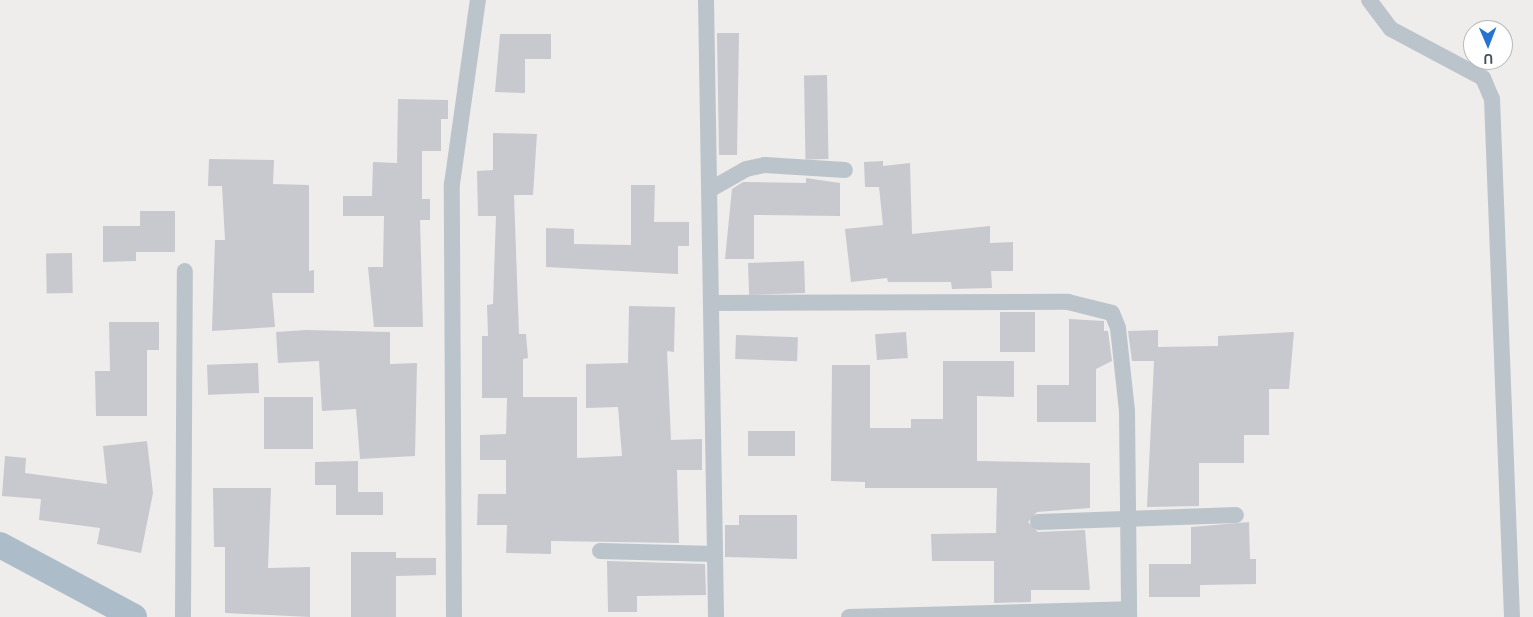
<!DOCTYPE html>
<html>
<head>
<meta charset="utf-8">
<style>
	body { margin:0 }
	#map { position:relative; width:1533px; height:617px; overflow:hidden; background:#efecec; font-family:"DM Sans",sans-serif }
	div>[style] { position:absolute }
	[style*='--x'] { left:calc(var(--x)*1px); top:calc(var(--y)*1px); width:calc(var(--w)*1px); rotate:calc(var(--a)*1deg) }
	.building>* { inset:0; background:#c7c9cf; transform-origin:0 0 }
	.street>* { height:16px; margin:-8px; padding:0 8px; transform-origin:8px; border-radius:8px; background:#bbc4cb }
	.primary>* { height:26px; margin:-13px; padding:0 13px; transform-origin:13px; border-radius:13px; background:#adbcc9 }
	span { translate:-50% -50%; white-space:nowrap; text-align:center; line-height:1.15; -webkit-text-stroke:5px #fff; paint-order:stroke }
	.north { position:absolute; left:1463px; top:20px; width:50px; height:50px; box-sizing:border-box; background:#fff; border:1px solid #b5b9bc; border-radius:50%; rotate:179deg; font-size:14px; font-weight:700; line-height:20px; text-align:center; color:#465058 }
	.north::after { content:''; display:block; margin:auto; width:18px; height:22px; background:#2674cf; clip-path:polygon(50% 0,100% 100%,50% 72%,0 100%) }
</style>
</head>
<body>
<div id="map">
	<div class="building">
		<i style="clip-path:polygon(717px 33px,739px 33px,737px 155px,719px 155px)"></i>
		<i style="clip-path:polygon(500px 34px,551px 34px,551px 59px,525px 59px,525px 93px,495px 92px)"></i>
		<i style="left:827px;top:75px;width:84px;height:23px;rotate:89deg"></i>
		<i style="clip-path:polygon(398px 99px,448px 100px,448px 119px,441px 119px,441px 151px,422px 151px,422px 199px,430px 199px,430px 220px,420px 220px,423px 327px,374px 327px,368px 267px,383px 267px,384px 216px,343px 216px,343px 196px,372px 196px,373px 162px,397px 163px)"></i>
		<i style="clip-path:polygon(493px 133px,537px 134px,533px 195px,514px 195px,519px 334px,526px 334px,528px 358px,523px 359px,523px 397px,577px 397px,577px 458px,622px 456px,618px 407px,586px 408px,586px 364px,628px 363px,629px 306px,675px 307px,674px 352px,667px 351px,671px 440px,702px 439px,702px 470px,677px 470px,679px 543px,551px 541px,551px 554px,506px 553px,507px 525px,477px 525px,478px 494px,506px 494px,506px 460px,480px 460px,480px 435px,506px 434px,507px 398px,482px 398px,482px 336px,488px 336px,487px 305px,493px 304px,496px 216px,478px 216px,477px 171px,493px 170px)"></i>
		<i style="clip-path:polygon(209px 159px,274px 160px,273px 184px,309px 185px,309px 271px,314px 270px,314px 293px,272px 293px,275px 327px,212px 331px,215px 240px,225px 240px,222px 186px,208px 186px)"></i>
		<i style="clip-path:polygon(883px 161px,883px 166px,910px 163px,912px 234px,990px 226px,990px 243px,1013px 242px,1013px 271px,991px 271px,992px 288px,952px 289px,951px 282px,888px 282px,887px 278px,851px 282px,845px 229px,883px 225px,879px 187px,865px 187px,864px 162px)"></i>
		<i style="clip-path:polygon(806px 178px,840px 183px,840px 216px,754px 215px,754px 259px,725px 259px,732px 189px,743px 182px,806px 183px)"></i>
		<i style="clip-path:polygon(631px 185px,655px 185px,654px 222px,689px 222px,689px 246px,678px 246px,678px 274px,546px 267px,546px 228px,574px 229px,574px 244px,631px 245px)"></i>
		<i style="clip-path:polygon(140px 211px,175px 211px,175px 252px,136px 252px,136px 261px,103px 262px,103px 226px,140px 226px)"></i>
		<i style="left:72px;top:253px;width:40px;height:26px;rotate:89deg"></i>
		<i style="left:804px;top:261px;width:32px;height:56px;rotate:88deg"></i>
		<i style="left:1000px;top:312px;width:35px;height:40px"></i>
		<i style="clip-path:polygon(1069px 319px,1104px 321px,1104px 331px,1108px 331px,1112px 361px,1096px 369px,1096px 422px,1037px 422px,1037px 385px,1069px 385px)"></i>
		<i style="clip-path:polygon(109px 322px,159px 322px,159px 350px,147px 350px,147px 416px,96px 416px,95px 371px,110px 371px)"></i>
		<i style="clip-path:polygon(306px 330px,390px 332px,390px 364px,417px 363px,415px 456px,360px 459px,356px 409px,322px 411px,319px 361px,278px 363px,276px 332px)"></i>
		<i style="clip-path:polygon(1158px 330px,1158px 347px,1218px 346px,1218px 336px,1294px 332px,1289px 389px,1269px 389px,1269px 435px,1244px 435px,1244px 463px,1199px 463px,1199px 506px,1147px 507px,1154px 361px,1132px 361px,1128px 331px)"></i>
		<i style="left:906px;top:332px;width:26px;height:31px;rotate:86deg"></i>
		<i style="left:736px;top:335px;width:62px;height:24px;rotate:2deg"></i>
		<i style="clip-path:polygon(943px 361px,1014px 361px,1014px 397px,977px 396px,977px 461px,1090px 463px,1090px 508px,1037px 512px,1028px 522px,1038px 532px,1085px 530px,1090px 590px,1031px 590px,1031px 602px,994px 603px,994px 561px,932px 561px,931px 534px,996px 533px,997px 488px,865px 488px,865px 482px,831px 481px,832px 365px,870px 365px,870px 428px,911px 428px,911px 419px,943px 419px)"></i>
		<i style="left:258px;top:363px;width:30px;height:51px;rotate:88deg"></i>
		<i style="left:264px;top:397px;width:49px;height:52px"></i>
		<i style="left:795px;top:431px;width:25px;height:47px;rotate:90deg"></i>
		<i style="clip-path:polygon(147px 441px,153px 493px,141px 553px,97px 544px,100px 528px,39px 520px,41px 499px,2px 496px,5px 456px,26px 458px,25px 473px,107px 484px,103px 446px)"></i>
		<i style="clip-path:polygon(358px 461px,358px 492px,383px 492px,383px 515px,336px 515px,336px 485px,315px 485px,315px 462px)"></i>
		<i style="clip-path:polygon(213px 488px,271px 488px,268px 568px,310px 567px,310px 617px,225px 613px,225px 547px,214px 547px)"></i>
		<i style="clip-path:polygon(739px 515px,797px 515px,797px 559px,725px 557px,725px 525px,739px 525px)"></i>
		<i style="clip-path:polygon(1249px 522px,1250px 559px,1256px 559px,1256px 584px,1200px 585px,1200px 597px,1149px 597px,1149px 564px,1191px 564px,1191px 527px)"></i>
		<i style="clip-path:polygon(351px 552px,396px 552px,396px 558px,436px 558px,436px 575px,396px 576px,396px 617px,351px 617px)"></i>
		<i style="clip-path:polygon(607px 561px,705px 564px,706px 595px,637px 596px,637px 612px,608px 612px)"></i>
	</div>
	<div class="street">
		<i style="--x:706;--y:0;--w:617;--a:89.07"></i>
		<i style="--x:1369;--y:0;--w:36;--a:53"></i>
		<i style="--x:1391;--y:29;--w:104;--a:28"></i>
		<i style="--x:1483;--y:78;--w:23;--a:67"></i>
		<i style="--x:1492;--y:99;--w:518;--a:87.79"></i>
		<i style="--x:711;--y:189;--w:40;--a:-29.7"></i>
		<i style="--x:746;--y:169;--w:19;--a:-12"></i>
		<i style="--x:765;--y:165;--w:80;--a:3.6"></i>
		<i style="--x:714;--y:303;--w:354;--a:-0.2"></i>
		<i style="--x:1068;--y:302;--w:45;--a:14"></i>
		<i style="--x:1112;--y:313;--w:16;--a:68"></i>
		<i style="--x:1118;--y:328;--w:83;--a:83.8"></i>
		<i style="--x:1127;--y:411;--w:206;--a:89.4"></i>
		<i style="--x:1038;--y:522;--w:198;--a:-2"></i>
		<i style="--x:600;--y:551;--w:115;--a:1.5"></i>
		<i style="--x:183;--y:617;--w:346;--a:-89.7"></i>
		<i style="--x:454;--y:617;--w:433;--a:-90.3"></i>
		<i style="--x:452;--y:184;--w:186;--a:-82"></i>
		<i style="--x:849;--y:617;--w:280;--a:-1.6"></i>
	</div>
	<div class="primary">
		<i style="--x:0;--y:545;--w:152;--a:28.2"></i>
	</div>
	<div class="north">U</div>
</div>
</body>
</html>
